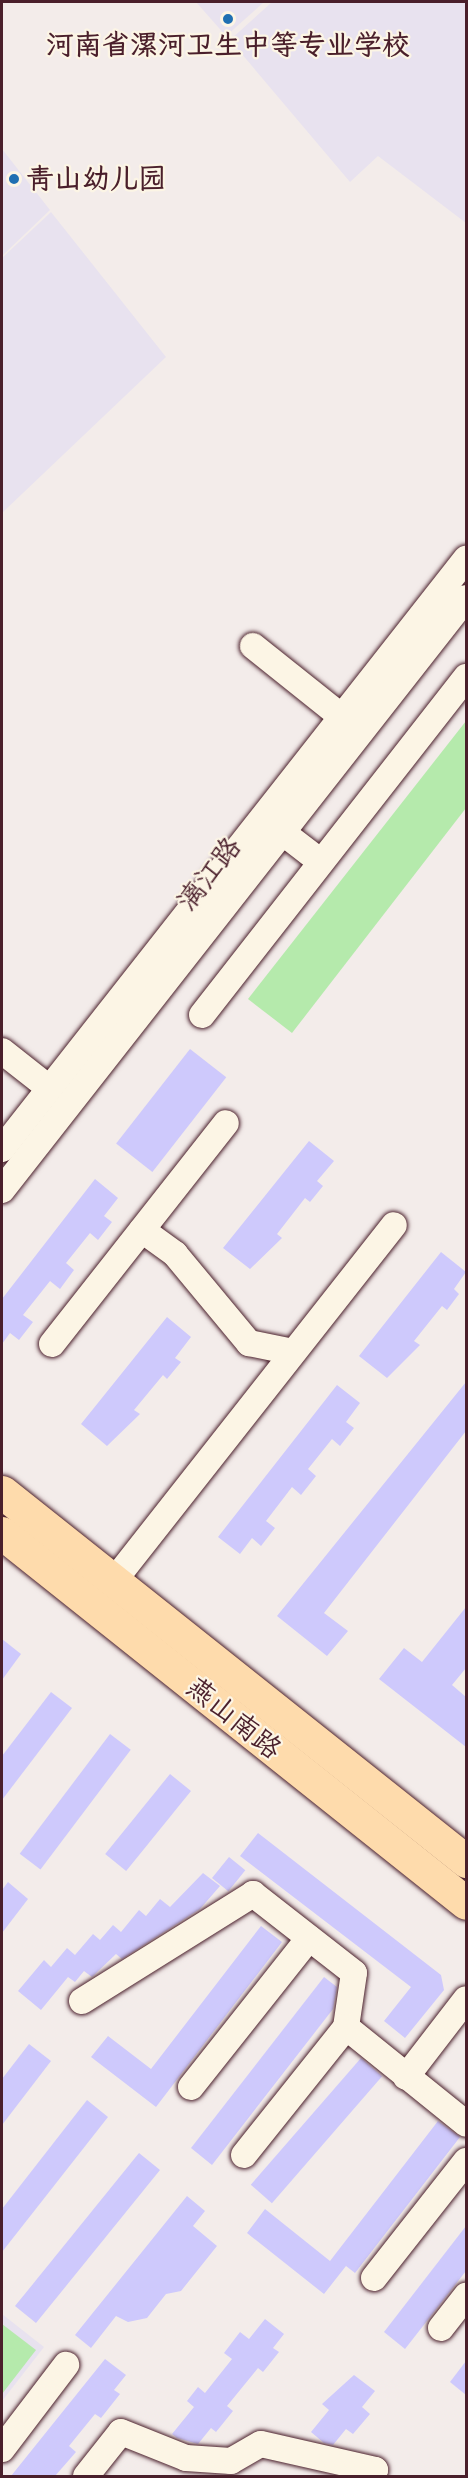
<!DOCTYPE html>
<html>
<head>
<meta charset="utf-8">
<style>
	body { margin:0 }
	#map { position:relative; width:468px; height:2478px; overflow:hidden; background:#f3ecea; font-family:Caveat,"LXGW WenKai TC",sans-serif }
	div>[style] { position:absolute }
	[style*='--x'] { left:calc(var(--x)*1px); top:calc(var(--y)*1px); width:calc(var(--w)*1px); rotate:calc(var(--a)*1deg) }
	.built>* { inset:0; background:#e8e2ef }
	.green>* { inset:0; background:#b5eaac }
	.building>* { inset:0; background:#cec9fc; transform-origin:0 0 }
	.roads { filter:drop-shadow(0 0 2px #4a1f2b) drop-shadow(0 0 2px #4a1f2b) }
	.minor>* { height:26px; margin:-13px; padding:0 13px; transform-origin:13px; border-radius:13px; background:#fcf5e5 }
	.major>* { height:33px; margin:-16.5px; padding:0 16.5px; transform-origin:16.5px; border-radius:16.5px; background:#fedbac }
	.dots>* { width:16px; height:16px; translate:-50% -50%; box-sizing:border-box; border:3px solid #fcf5e5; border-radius:50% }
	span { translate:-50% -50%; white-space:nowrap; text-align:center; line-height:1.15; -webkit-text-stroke:4.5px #fcf5e5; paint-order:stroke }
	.poi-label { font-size:28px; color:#4a1f2b; font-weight:700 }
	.left { translate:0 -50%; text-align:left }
	.street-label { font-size:28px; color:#4a1f2b }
	.frame { position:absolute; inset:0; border:3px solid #4a1f2b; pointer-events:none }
</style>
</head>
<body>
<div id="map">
	<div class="built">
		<i style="clip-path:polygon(196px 2px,264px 2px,226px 36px)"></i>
		<i style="clip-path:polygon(272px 2px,466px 2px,466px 223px,378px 156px,350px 182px,230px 40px)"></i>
		<i style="clip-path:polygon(2px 149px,50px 210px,2px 256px)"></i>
		<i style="clip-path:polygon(51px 212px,166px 357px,2px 513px,2px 258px)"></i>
		<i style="clip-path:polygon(2px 2314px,44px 2347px,2px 2401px)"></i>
	</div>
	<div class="green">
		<i style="clip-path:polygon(466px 721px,466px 808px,292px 1033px,248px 999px)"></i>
		<i style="clip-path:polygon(2px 2324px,36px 2350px,2px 2394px)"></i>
	</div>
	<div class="building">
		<i style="left:190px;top:1049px;width:46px;height:120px;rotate:38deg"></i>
		<i style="clip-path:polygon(309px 1141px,334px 1161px,317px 1181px,323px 1186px,310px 1202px,305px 1198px,277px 1234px,282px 1238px,250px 1269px,223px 1248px)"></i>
		<i style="clip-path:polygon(95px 1179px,118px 1198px,104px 1216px,112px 1222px,98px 1240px,90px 1233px,66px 1263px,74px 1270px,60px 1289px,50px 1281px,23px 1315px,33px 1322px,19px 1340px,10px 1333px,2px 1344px,2px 1299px)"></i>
		<i style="clip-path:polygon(441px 1252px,466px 1272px,454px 1289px,459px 1294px,447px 1310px,442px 1306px,414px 1341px,420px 1345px,387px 1378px,359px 1356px)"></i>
		<i style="clip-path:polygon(167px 1317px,191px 1337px,175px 1358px,181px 1362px,167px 1379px,163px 1375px,134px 1410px,140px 1414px,107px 1446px,81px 1424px)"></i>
		<i style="clip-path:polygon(466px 1382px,466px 1431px,324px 1613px,348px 1631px,327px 1656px,277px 1616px)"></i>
		<i style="clip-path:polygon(337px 1385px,360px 1403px,346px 1422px,354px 1428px,340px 1446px,332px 1439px,308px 1469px,316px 1476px,301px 1495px,292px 1487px,266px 1521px,275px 1528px,261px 1546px,252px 1538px,240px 1554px,218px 1537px)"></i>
		<i style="clip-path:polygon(466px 1607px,466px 1668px,452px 1685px,466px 1697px,466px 1747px,379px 1679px,404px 1648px,422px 1662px)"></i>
		<i style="clip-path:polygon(2px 1639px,21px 1654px,2px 1680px)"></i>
		<i style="clip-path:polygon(51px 1692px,72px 1708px,2px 1800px,2px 1756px)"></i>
		<i style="left:110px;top:1734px;width:26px;height:150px;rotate:37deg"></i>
		<i style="left:170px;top:1774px;width:27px;height:103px;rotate:39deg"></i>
		<i style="clip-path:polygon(258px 1833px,441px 1975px,444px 1990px,405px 2038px,384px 2021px,411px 1987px,240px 1856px)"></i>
		<i style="left:229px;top:1857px;width:21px;height:27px;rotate:39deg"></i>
		<i style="clip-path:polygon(203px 1873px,220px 1886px,200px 1909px,122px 1959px,116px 1954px,92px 1977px,84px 1971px,75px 1982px,68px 1977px,41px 2010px,18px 1991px,44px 1960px,51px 1967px,67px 1948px,75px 1955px,93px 1934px,100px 1940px,113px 1925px,121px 1932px,139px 1910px,146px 1916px,160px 1899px,170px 1907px)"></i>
		<i style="clip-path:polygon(8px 1882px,28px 1899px,2px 1933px,2px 1890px)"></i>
		<i style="clip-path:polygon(261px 1926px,282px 1942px,156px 2107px,91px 2057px,108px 2036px,151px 2069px)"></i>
		<i style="clip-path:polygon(324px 1977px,337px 1987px,333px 2009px,212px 2165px,191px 2148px)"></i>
		<i style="clip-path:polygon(29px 2044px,51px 2061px,2px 2125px,2px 2079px)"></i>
		<i style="left:361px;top:2058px;width:28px;height:168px;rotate:41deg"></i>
		<i style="clip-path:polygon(87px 2100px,108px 2117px,2px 2252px,2px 2209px)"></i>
		<i style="clip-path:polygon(438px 2121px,460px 2137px,355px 2273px,346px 2266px,324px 2294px,247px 2233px,265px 2209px,330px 2261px)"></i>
		<i style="left:139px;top:2153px;width:27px;height:197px;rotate:39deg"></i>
		<i style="clip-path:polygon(187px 2196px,205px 2211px,193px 2226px,217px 2246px,181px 2291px,166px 2294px,147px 2318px,128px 2322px,116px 2316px,91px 2348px,75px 2335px)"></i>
		<i style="clip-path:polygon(466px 2226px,466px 2271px,405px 2349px,384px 2332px)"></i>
		<i style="clip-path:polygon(265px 2319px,284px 2334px,273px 2348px,279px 2352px,263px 2372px,258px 2368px,227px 2406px,233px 2411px,216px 2432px,211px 2428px,198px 2444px,177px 2438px,172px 2434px,194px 2407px,187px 2401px,198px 2387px,205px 2393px,232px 2359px,224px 2353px,240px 2332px,249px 2339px)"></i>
		<i style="clip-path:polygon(105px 2359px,126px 2375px,114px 2390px,120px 2394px,101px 2418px,95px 2414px,69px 2446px,76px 2452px,55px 2476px,11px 2476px)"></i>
		<i style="clip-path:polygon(466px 2361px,466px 2395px,450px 2382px)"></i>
		<i style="clip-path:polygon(354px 2375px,375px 2391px,362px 2407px,370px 2414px,353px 2434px,346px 2429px,333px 2445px,324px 2443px,311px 2432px,329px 2410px,322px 2404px)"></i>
	</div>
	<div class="roads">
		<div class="minor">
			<i style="--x:253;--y:646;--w:114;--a:38.6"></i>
			<i style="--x:282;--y:832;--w:49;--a:37.6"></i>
			<i style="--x:202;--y:1015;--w:429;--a:-52"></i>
			<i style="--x:2;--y:1051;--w:60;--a:38.2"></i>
			<i style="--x:2;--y:1149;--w:751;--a:-51.82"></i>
			<i style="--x:2;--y:1190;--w:752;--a:-51.91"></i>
			<i style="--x:142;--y:1230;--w:41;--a:36"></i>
			<i style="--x:175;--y:1254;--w:116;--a:50.3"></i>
			<i style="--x:249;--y:1343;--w:45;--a:11.6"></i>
			<i style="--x:52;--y:1344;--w:281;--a:-51.8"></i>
			<i style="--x:113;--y:1582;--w:454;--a:-51.8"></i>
			<i style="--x:82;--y:2001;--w:202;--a:-32"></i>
			<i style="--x:253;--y:1894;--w:128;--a:38"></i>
			<i style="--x:354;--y:1973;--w:55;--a:98.4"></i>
			<i style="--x:346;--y:2027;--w:154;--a:38.9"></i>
			<i style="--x:406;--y:2077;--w:98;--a:-52.4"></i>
			<i style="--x:191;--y:2087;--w:190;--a:-51.6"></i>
			<i style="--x:244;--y:2155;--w:164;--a:-51.4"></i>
			<i style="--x:374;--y:2278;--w:149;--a:-51.8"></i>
			<i style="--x:441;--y:2328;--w:41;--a:-52"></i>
			<i style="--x:2;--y:2449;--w:106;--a:-52.7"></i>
			<i style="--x:86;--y:2476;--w:56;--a:-51.5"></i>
			<i style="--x:121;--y:2432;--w:70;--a:21.8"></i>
			<i style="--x:186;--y:2458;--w:45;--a:3.8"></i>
			<i style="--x:231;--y:2461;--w:34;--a:-30"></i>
			<i style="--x:261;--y:2444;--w:117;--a:12.8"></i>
			<i style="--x:375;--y:2470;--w:7;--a:117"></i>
		</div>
		<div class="major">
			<i style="--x:2;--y:1492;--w:593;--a:38.49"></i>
			<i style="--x:2;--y:1533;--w:593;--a:38.57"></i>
		</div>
	</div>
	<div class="dots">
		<i style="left:228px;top:19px;background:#1f6fb2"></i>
		<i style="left:14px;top:179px;background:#1f6fb2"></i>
	</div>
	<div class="poi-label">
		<span style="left:228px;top:45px">河南省漯河卫生中等专业学校</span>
		<span class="left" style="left:26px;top:179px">青山幼儿园</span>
	</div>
	<div class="street-label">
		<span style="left:209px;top:874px;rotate:-52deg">漓江路</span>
		<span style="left:234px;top:1718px;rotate:39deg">燕山南路</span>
	</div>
	<div class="frame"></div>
</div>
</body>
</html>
